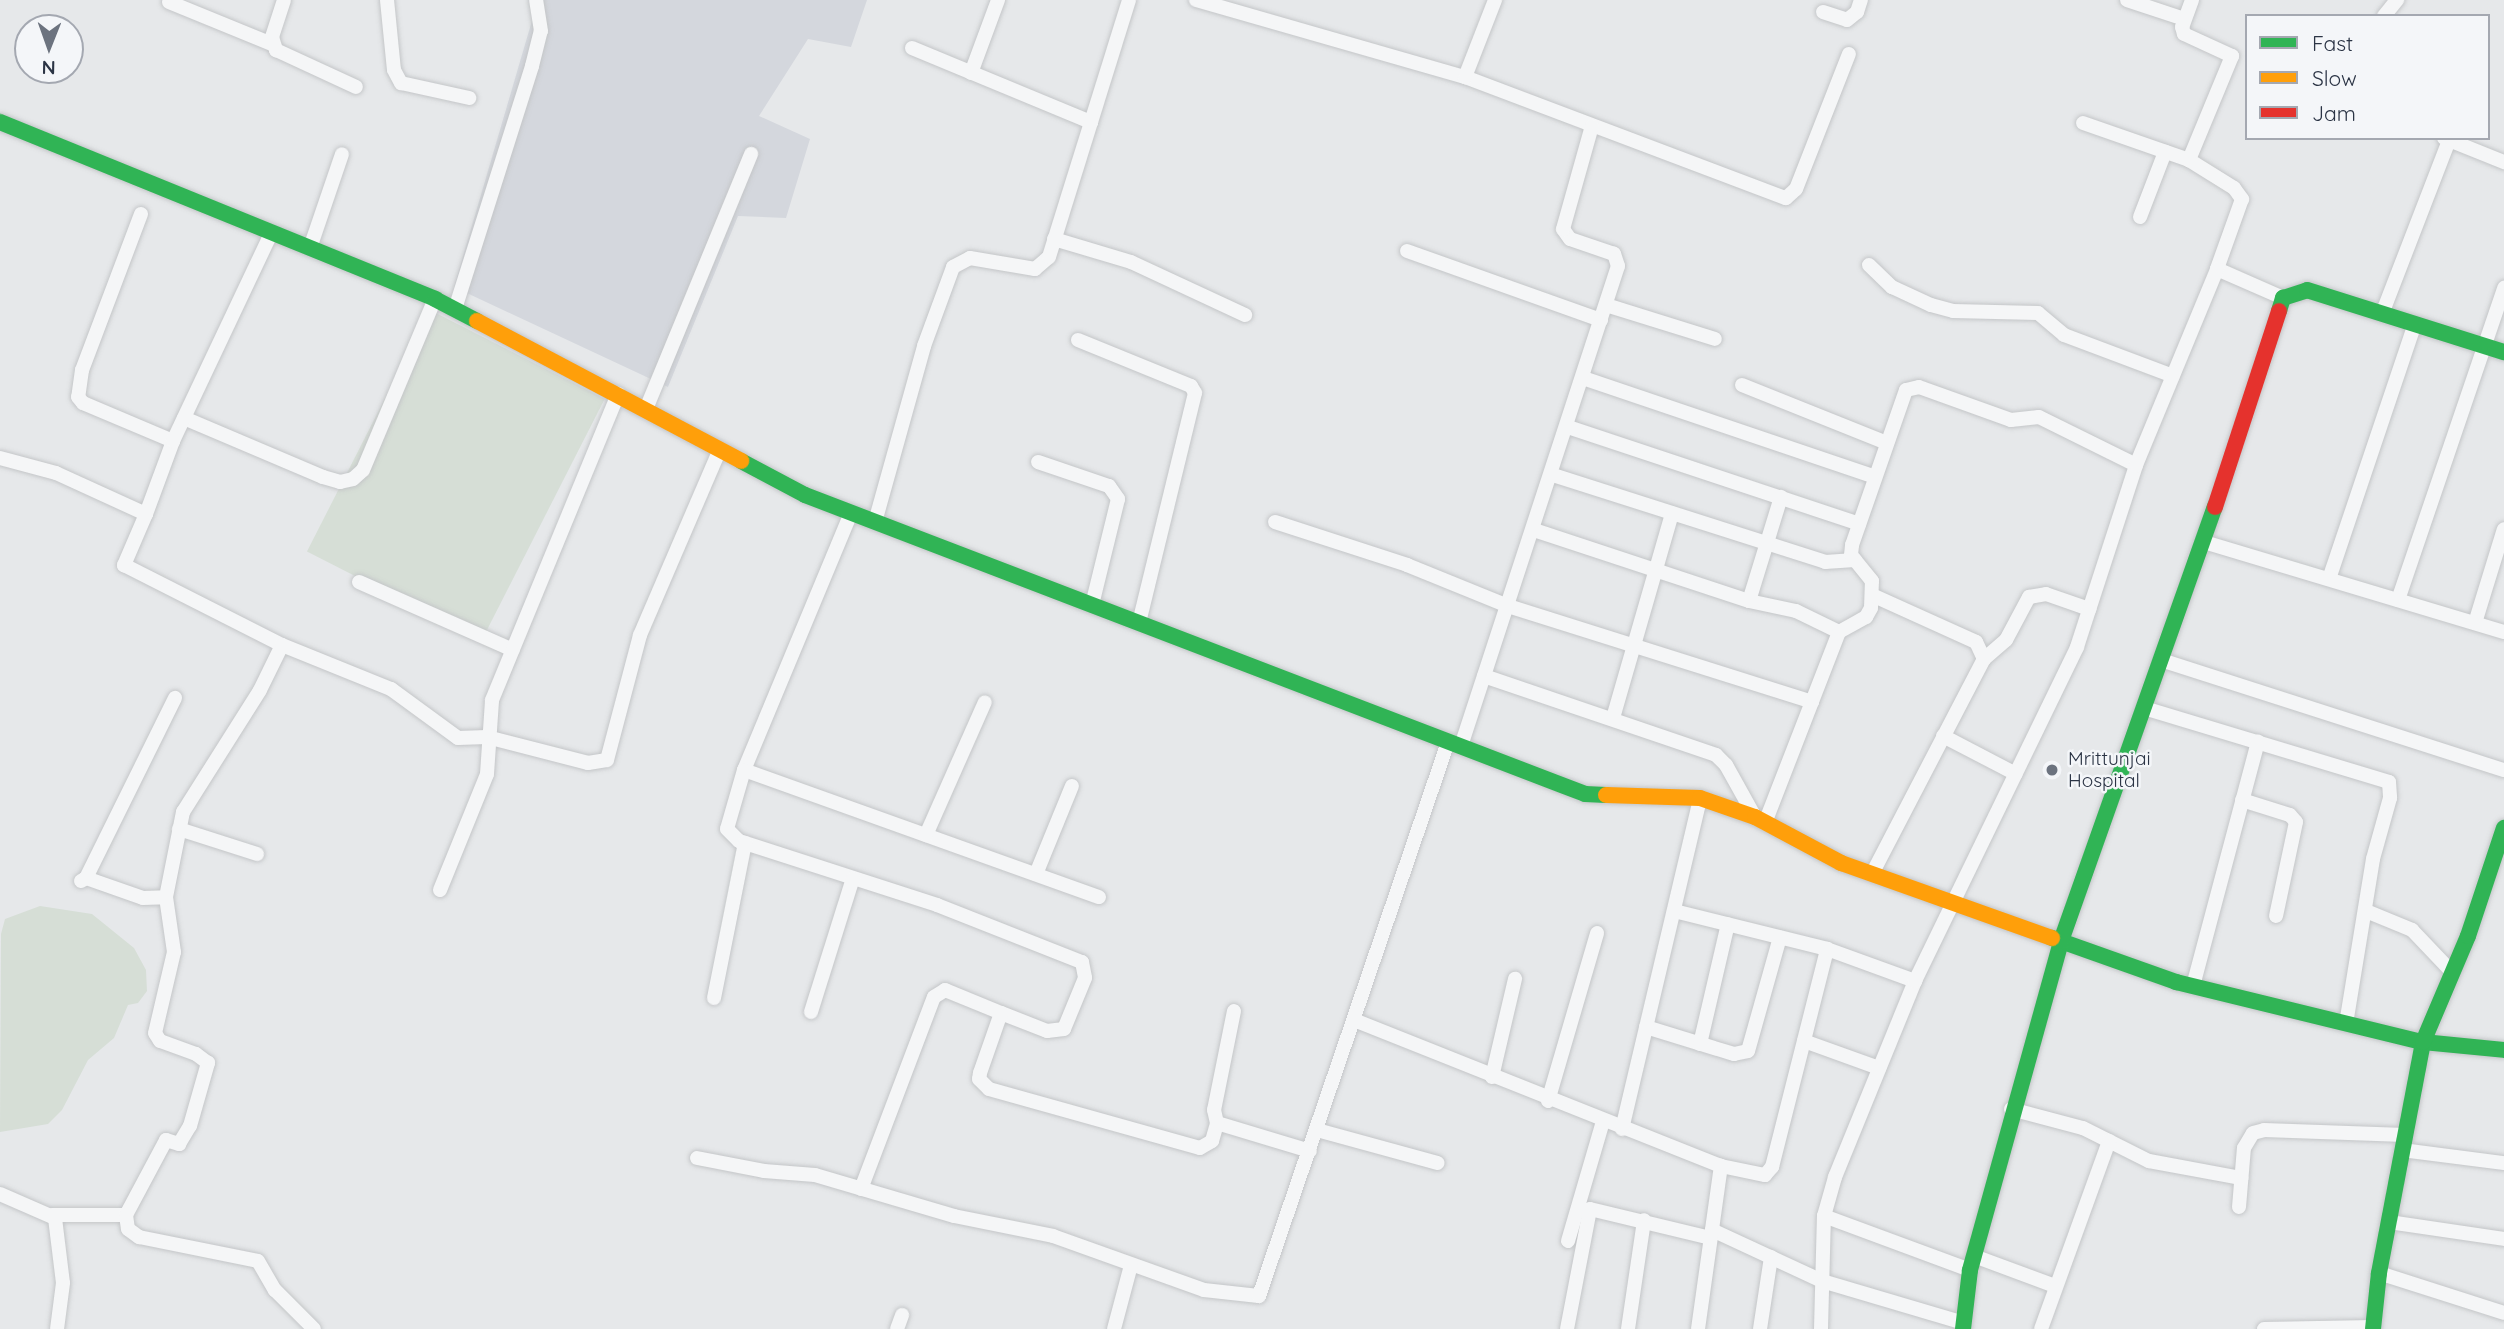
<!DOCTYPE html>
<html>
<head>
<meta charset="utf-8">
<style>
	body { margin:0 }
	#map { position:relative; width:2504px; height:1329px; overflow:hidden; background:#e6e8ea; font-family:Quicksand,sans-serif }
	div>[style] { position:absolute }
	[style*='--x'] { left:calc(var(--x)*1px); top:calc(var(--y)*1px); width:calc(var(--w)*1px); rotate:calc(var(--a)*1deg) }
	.built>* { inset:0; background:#d4d7dd }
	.green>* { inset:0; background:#d6ded6; transform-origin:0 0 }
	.roads { filter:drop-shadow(0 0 2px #c4c6c8) drop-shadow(0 0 2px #c4c6c8) }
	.street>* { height:14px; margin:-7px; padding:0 7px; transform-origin:7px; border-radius:7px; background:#f5f6f7 }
	.fast>* { height:16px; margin:-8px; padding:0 8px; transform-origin:8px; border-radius:8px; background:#30b455 }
	.slow>* { height:16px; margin:-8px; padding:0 8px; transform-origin:8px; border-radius:8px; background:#ff9f0a }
	.jam>* { height:16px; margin:-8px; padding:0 8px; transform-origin:8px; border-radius:8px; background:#e5322d }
	.dots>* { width:19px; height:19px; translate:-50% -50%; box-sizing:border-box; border:4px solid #f4f6f9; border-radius:50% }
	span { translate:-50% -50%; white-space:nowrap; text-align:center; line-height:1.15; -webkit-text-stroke:5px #f4f6f9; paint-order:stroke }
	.poi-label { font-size:19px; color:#2b3445 }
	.left { translate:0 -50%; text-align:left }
	.legend { position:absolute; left:2245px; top:14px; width:245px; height:126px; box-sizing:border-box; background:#f4f6f9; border:2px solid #a4a8b1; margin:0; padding:9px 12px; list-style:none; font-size:21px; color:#2b3445 }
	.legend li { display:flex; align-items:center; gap:14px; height:35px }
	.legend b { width:35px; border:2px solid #a4a8b1 }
	.north { position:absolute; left:14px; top:14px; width:70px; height:70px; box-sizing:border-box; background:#f4f6f9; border:2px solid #a4a8b1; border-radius:50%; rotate:181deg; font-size:19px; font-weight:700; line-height:28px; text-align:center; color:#2b3445 }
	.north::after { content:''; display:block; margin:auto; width:24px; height:32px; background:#6c737f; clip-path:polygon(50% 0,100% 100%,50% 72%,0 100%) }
</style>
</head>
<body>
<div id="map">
	<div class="built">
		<i style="clip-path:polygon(538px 0,867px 0,851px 47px,808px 39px,759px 116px,810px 139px,786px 218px,738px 216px,668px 387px,454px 287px)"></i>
	</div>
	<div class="green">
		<i style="left:430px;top:310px;width:196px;height:271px;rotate:27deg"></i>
		<i style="clip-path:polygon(40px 906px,92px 914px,134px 948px,146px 970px,147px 991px,138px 1003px,128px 1005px,114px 1038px,88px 1060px,62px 1110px,48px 1124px,0 1132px,1px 934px,5px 919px)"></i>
	</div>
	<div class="roads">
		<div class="street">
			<i style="--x:284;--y:0;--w:39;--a:108"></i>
			<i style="--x:272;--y:37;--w:14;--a:73"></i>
			<i style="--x:276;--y:50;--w:88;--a:24.8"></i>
			<i style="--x:387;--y:0;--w:70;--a:84.3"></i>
			<i style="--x:394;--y:70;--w:15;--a:62"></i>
			<i style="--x:401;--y:83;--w:70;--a:12.4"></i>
			<i style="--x:1196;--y:0;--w:280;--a:16"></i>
			<i style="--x:1465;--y:77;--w:343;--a:20.7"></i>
			<i style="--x:1786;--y:198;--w:13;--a:-42"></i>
			<i style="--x:1796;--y:189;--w:145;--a:-68.6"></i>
			<i style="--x:2127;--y:0;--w:60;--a:18.4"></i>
			<i style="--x:2192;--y:0;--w:29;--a:110"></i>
			<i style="--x:2182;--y:27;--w:7;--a:74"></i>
			<i style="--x:2184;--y:34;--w:53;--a:24.6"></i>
			<i style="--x:2232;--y:56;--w:113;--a:112.5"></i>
			<i style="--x:2189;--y:160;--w:53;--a:31.9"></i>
			<i style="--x:2234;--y:188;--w:14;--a:54"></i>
			<i style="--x:2242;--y:199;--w:74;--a:109.7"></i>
			<i style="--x:2217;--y:269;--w:72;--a:23.7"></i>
			<i style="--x:169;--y:2;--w:111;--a:22.2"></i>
			<i style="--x:1823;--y:12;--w:25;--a:18"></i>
			<i style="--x:1847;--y:20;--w:13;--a:-39"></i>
			<i style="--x:1857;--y:12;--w:13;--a:-72"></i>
			<i style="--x:2384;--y:16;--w:21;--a:-51"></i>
			<i style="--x:912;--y:48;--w:194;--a:22.5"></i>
			<i style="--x:971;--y:73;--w:78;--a:-69.7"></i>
			<i style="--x:1465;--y:77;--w:83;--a:-68.7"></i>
			<i style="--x:2083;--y:123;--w:112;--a:19.2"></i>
			<i style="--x:2444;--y:138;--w:65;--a:21.8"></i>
			<i style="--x:141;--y:214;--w:167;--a:110.7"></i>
			<i style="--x:82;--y:370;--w:27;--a:98"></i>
			<i style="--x:78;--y:397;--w:8;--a:50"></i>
			<i style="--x:83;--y:403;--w:98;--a:22.9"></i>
			<i style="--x:2140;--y:217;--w:70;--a:-69"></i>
			<i style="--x:1054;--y:239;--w:80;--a:16.6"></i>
			<i style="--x:1131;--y:262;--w:126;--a:24.9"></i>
			<i style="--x:310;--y:248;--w:99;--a:-71.2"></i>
			<i style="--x:1407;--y:251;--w:206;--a:19.6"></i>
			<i style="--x:1869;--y:265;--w:32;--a:44"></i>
			<i style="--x:1892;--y:287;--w:43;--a:24.8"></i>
			<i style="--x:1931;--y:305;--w:23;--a:15"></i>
			<i style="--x:1953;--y:311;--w:85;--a:1.3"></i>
			<i style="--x:2038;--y:313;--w:34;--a:40"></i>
			<i style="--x:2064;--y:335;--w:116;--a:20.6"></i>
			<i style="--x:1606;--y:305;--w:114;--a:17.3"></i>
			<i style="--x:455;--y:309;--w:255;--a:-72.4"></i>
			<i style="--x:532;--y:66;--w:36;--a:-76"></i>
			<i style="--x:541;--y:31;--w:31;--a:-99"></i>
			<i style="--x:2382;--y:314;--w:186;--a:-68.9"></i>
			<i style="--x:1078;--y:340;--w:122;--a:22.2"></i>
			<i style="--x:1191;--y:386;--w:8;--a:60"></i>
			<i style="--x:1195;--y:393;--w:237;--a:103.7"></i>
			<i style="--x:1583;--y:378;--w:308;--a:18.7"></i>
			<i style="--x:1742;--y:385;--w:156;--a:21.8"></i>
			<i style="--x:646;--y:409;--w:276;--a:-67.6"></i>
			<i style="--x:184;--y:418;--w:151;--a:23"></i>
			<i style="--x:323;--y:477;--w:18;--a:16"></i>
			<i style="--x:340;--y:482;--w:13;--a:-13"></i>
			<i style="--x:353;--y:479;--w:13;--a:-42"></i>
			<i style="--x:363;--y:470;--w:186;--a:-67.2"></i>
			<i style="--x:1568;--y:427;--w:307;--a:18.4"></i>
			<i style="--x:0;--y:458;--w:58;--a:15"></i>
			<i style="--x:56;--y:473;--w:99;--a:24.5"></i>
			<i style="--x:146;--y:514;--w:78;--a:-69.7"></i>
			<i style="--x:173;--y:441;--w:231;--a:-64.7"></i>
			<i style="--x:1038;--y:462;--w:75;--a:18.7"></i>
			<i style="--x:1109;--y:486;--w:16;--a:55"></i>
			<i style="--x:1118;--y:499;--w:109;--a:103.8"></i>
			<i style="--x:1553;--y:475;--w:286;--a:17.7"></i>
			<i style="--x:1825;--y:562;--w:30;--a:-4"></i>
			<i style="--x:851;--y:513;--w:278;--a:112.6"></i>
			<i style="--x:744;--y:770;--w:377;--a:19.7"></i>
			<i style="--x:146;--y:514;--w:56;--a:113.3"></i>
			<i style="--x:124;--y:565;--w:177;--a:26.9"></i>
			<i style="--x:875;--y:522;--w:183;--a:-74.4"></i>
			<i style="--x:924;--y:346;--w:84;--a:-69.8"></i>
			<i style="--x:953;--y:267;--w:19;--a:-28"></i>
			<i style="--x:970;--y:258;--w:66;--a:9.6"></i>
			<i style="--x:1035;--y:269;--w:18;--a:-41"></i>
			<i style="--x:1049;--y:257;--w:269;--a:-72.7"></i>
			<i style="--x:1275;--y:522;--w:139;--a:18"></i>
			<i style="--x:1407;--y:565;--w:109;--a:22.1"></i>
			<i style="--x:1508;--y:606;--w:319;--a:17.5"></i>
			<i style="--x:1534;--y:530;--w:226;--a:18.3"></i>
			<i style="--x:1749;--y:601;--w:48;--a:12"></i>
			<i style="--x:1796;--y:611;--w:48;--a:26"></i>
			<i style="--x:1839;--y:632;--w:205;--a:111.2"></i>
			<i style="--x:2204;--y:542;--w:313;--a:16.7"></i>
			<i style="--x:2329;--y:579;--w:269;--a:-71.4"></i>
			<i style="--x:359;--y:582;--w:168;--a:23.8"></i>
			<i style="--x:2398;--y:600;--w:330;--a:-71.2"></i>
			<i style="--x:1749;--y:601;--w:109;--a:-72.9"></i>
			<i style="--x:2475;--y:623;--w:98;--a:-72.9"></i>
			<i style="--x:1839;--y:632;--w:31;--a:-29"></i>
			<i style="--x:1866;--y:617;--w:10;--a:-61"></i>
			<i style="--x:1871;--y:608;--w:27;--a:-88"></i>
			<i style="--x:1872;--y:581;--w:33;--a:-129"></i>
			<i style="--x:1851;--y:555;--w:10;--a:-84"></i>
			<i style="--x:1852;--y:545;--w:164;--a:-70.8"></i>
			<i style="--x:1906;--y:390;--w:13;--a:-13"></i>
			<i style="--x:1919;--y:387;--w:98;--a:19.7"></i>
			<i style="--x:2011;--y:420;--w:28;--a:-6"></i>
			<i style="--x:2039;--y:417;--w:108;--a:26.3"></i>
			<i style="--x:1984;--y:659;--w:29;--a:-41"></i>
			<i style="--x:2006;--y:640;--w:49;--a:-61.9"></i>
			<i style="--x:2029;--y:597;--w:17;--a:-10"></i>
			<i style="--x:2046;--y:594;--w:46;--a:19.2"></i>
			<i style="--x:2161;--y:660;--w:360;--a:17.8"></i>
			<i style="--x:1484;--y:676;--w:245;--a:18.8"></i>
			<i style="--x:1716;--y:755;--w:14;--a:45"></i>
			<i style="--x:1726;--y:765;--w:60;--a:60.9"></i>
			<i style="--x:2144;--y:708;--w:256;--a:16.8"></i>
			<i style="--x:2389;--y:782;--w:16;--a:86"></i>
			<i style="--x:2390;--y:798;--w:63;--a:105.6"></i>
			<i style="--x:2373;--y:859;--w:166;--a:99.3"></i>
			<i style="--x:1613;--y:718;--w:213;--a:-73.9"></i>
			<i style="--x:1943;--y:736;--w:82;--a:27.5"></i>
			<i style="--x:1461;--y:746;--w:505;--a:-71.89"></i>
			<i style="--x:1618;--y:266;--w:13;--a:-108"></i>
			<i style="--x:1614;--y:254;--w:46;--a:-161.2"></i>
			<i style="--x:1570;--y:239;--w:12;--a:-125"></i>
			<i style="--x:1563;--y:229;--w:107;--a:-74.3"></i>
			<i style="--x:744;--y:770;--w:61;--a:106.1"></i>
			<i style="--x:727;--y:829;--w:17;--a:45"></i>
			<i style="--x:739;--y:841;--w:208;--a:17.9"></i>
			<i style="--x:937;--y:905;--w:156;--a:21.5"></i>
			<i style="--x:1082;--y:962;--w:16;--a:79"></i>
			<i style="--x:1085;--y:978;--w:55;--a:112.4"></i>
			<i style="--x:1064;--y:1029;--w:17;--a:173"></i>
			<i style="--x:1047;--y:1031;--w:49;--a:-158.6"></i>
			<i style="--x:2242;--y:800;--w:50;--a:17.4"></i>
			<i style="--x:2290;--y:815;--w:9;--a:49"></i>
			<i style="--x:2296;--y:822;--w:96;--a:102"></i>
			<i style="--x:179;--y:829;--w:82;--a:17.8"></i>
			<i style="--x:926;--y:835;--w:145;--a:-66.1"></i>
			<i style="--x:1036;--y:874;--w:95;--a:-67.8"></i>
			<i style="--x:1872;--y:874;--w:242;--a:-62.5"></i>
			<i style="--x:1984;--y:659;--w:19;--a:-115"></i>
			<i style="--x:1976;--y:642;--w:112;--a:-155.7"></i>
			<i style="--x:86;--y:878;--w:201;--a:-63.7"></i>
			<i style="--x:81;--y:881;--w:6;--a:-31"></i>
			<i style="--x:86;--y:878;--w:60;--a:19.3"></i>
			<i style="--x:143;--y:898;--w:23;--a:-2"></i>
			<i style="--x:166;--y:897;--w:87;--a:-78.7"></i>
			<i style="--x:183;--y:812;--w:144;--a:-57.7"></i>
			<i style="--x:260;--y:690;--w:50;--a:-63.9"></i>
			<i style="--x:282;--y:645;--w:118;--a:22"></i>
			<i style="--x:391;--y:689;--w:83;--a:36.2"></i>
			<i style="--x:458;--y:738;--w:29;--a:-2"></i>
			<i style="--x:487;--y:737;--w:104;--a:14.4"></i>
			<i style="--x:588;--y:763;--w:19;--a:-9"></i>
			<i style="--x:607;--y:760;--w:129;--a:-75.2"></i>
			<i style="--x:640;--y:635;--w:202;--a:-66.7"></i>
			<i style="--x:440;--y:890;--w:125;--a:-67.9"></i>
			<i style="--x:487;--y:774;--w:74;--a:-86.1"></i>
			<i style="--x:492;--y:700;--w:331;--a:-67.6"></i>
			<i style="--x:1674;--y:911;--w:158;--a:13.9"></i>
			<i style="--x:2366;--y:911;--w:50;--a:22.4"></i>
			<i style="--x:2412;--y:930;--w:59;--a:46.4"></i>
			<i style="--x:2193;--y:986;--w:253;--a:-75.1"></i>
			<i style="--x:714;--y:998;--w:158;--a:-78.7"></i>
			<i style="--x:1234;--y:1011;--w:101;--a:101.4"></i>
			<i style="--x:1214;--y:1110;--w:13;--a:77"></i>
			<i style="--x:1217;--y:1123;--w:97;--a:16.8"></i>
			<i style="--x:811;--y:1012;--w:140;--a:-72.6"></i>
			<i style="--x:1354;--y:1020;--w:395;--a:21.7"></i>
			<i style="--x:1721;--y:1166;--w:45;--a:11.6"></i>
			<i style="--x:1765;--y:1175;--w:11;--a:-49"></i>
			<i style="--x:1772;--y:1167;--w:225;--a:-75.8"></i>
			<i style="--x:1827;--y:949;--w:94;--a:20"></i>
			<i style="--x:1646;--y:1027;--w:92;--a:17.1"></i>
			<i style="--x:1734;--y:1054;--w:14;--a:-12"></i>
			<i style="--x:1748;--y:1051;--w:118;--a:-74.3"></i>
			<i style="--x:1804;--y:1041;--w:80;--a:19.8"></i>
			<i style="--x:1700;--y:1044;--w:123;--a:-76.9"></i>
			<i style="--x:1492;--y:1077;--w:101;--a:-76.8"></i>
			<i style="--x:1548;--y:1101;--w:175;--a:-73.7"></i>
			<i style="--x:2011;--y:1109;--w:74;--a:14.8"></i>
			<i style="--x:2083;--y:1128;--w:74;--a:26.6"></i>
			<i style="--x:2149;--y:1161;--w:94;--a:10.5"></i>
			<i style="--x:1622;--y:1129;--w:340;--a:-76.7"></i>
			<i style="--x:1317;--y:1130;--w:125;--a:15.3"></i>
			<i style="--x:2402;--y:1150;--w:103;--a:7.3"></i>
			<i style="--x:697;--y:1158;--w:68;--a:11"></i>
			<i style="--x:764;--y:1171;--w:51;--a:4.5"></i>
			<i style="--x:815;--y:1175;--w:145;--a:16.4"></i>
			<i style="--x:954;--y:1216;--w:101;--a:11.4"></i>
			<i style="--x:1053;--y:1236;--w:160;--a:19.7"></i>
			<i style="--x:1204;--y:1290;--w:55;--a:6.2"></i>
			<i style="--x:1259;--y:1296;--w:585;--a:-71.16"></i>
			<i style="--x:861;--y:1189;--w:205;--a:-69.2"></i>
			<i style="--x:934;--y:997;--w:13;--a:-32"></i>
			<i style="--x:945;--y:990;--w:61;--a:22.3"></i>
			<i style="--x:1001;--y:1013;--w:64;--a:109.3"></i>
			<i style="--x:980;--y:1073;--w:6;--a:99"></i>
			<i style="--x:979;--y:1079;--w:14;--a:45"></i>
			<i style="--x:989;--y:1089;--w:219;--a:15.6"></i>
			<i style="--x:1200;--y:1148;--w:14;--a:-30"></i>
			<i style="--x:1212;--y:1141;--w:19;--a:-74"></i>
			<i style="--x:0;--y:1194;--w:60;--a:23.6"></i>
			<i style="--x:55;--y:1218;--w:65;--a:83"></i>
			<i style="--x:63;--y:1283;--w:46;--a:97.4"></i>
			<i style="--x:2239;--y:1207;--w:59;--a:-85.2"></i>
			<i style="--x:2244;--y:1148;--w:17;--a:-59"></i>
			<i style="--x:2253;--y:1133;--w:11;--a:-15"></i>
			<i style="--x:2264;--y:1130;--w:141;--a:2"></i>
			<i style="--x:52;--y:1215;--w:74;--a:0"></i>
			<i style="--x:126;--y:1215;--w:85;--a:-61.9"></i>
			<i style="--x:166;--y:1140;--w:14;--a:17"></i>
			<i style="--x:179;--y:1144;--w:21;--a:-59"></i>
			<i style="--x:190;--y:1126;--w:66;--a:-74.1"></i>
			<i style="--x:208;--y:1063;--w:15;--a:-143"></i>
			<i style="--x:196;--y:1054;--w:38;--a:-160"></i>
			<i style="--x:160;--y:1041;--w:9;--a:-122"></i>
			<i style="--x:155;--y:1033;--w:83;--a:-76.8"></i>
			<i style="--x:174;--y:952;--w:56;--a:-98.3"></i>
			<i style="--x:126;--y:1215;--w:14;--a:82"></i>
			<i style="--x:128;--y:1229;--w:14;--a:36"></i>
			<i style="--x:139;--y:1237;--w:121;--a:11.4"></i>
			<i style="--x:258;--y:1261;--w:34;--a:60"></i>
			<i style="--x:275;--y:1290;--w:55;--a:45"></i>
			<i style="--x:1824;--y:1216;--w:156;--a:20.3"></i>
			<i style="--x:2389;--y:1222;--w:116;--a:8.4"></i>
			<i style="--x:1712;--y:1230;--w:121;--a:24.9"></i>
			<i style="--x:1822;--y:1281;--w:148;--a:16.5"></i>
			<i style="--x:1568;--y:1241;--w:125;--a:-73.7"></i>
			<i style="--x:1974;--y:1256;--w:86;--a:20.3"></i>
			<i style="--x:2379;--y:1273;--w:131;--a:17.7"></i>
			<i style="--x:897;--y:1329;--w:15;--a:-70"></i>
			<i style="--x:1114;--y:1329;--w:66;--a:-75.1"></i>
			<i style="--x:1567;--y:1329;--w:122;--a:-79.1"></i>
			<i style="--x:1590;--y:1209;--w:124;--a:13.5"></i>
			<i style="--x:1628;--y:1329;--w:110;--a:-81.6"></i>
			<i style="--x:1698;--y:1329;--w:165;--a:-82"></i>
			<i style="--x:1760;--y:1329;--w:73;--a:-81.3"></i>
			<i style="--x:1821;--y:1329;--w:113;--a:-88.5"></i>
			<i style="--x:1824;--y:1216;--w:41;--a:-74.2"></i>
			<i style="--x:1835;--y:1177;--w:212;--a:-67.8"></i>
			<i style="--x:1915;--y:981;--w:371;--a:-64.1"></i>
			<i style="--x:2077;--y:647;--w:191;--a:-72"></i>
			<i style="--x:2136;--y:465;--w:212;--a:-67.5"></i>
			<i style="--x:2041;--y:1329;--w:200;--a:-70.1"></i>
			<i style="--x:2264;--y:1329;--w:109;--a:-1.1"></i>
		</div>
		<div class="fast">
			<i style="--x:0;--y:122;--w:470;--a:22.1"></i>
			<i style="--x:435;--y:299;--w:47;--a:27.6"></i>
			<i style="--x:2279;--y:311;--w:14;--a:-73"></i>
			<i style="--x:2283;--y:298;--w:25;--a:-18"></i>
			<i style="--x:2307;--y:290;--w:207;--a:17.5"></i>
			<i style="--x:741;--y:461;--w:72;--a:28"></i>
			<i style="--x:805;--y:495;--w:835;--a:20.97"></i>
			<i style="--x:1585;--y:794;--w:21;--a:3"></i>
			<i style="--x:2052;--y:938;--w:132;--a:19.5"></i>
			<i style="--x:2176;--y:982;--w:254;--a:13.7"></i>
			<i style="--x:2423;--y:1042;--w:81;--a:5.6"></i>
			<i style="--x:1963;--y:1329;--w:59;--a:-83.2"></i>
			<i style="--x:1970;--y:1270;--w:341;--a:-74.5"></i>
			<i style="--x:2061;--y:941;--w:461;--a:-70.5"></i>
			<i style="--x:2373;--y:1329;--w:56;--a:-83.9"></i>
			<i style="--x:2379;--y:1273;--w:235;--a:-79.2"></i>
			<i style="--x:2423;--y:1042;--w:115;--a:-67"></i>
			<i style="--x:2468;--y:936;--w:114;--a:-71.6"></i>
		</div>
		<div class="slow">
			<i style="--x:477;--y:321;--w:299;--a:27.9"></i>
			<i style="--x:1606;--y:795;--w:94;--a:1.8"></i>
			<i style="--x:1700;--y:798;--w:58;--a:19.1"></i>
			<i style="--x:1755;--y:817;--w:98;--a:28.1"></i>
			<i style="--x:1841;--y:863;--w:224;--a:19.6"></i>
		</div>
		<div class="jam">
			<i style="--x:2215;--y:507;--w:206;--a:-71.9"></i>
		</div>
	</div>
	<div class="dots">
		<i style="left:2052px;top:770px;background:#6c737f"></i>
	</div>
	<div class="poi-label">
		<span class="left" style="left:2068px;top:770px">Mrittunjai<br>Hospital</span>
	</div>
	<ul class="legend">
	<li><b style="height:9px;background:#30b455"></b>Fast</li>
	<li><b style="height:9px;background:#ff9f0a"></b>Slow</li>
	<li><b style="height:9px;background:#e5322d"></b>Jam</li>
	</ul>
	<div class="north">N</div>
</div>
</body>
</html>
